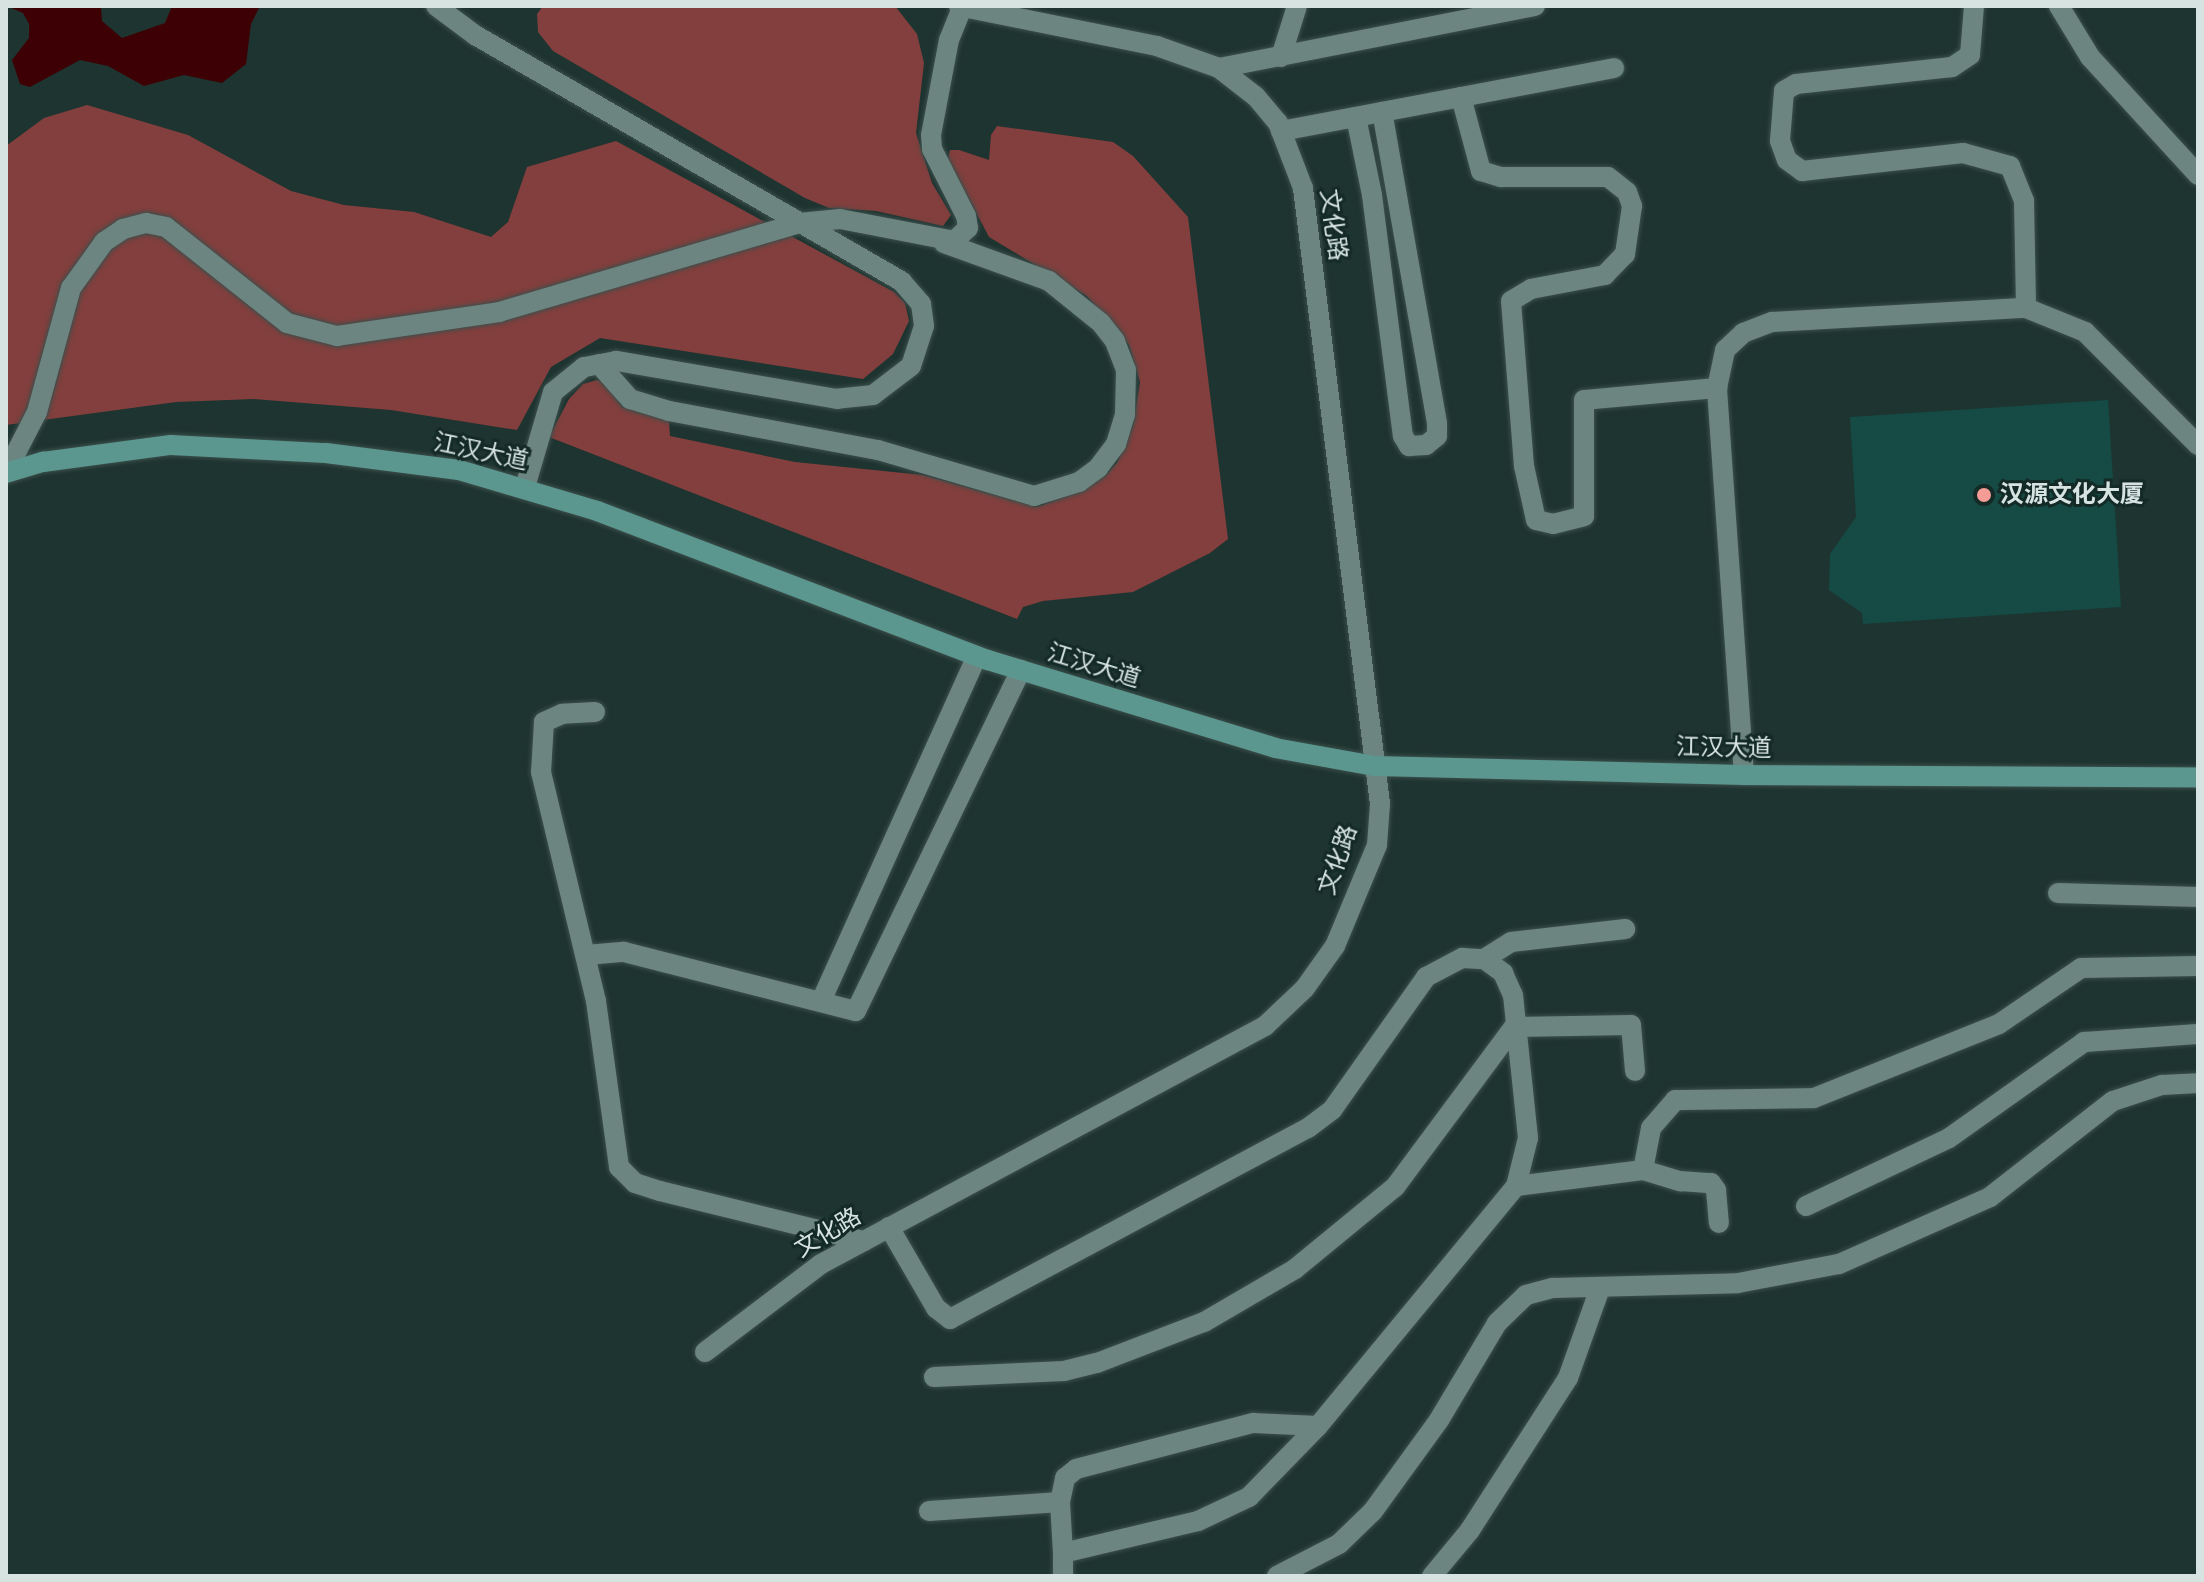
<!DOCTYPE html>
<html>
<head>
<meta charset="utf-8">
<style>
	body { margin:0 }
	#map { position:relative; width:2204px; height:1582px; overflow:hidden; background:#1e3430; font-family:"Sofia Sans Condensed","Noto Sans SC",sans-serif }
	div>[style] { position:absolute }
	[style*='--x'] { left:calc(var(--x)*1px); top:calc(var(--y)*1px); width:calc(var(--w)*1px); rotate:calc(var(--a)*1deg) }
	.forest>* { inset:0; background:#833f3d }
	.water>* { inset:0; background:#3d0004 }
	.building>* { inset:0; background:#154b44 }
	.roads { filter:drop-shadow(0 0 2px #3c4f4c) drop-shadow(0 0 2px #3c4f4c) }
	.street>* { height:20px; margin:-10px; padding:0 10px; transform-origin:10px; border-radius:10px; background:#6d8581 }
	.secondary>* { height:20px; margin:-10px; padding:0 10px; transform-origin:10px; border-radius:10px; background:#5b978f }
	.dots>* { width:22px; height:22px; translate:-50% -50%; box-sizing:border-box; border:4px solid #142a27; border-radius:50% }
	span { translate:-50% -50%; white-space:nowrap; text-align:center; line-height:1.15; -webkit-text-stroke:6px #142a27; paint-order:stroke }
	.street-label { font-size:24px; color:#d6e3e1 }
	.poi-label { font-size:24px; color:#d6e3e1; font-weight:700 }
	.left { translate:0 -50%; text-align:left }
	.frame { position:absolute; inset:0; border:8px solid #d6e3e1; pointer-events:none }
</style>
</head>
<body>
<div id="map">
	<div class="forest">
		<i style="clip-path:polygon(543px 6px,895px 6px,917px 34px,924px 63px,916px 133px,932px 183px,951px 215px,943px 226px,876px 211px,829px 208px,805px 198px,553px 51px,538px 32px,537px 14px)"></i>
		<i style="clip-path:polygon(87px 105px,188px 135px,291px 191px,344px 205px,414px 212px,491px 237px,508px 222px,527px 167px,616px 141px,894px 292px,905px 303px,909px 321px,893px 354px,863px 379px,600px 338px,551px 367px,517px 430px,391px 410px,254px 399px,176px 402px,6px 425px,6px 146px,44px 118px)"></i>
		<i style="clip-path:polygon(997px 126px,1113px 142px,1133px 156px,1188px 217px,1228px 539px,1210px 553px,1133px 592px,1043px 601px,1023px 607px,1017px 619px,549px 437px,569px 399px,583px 384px,597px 380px,604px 381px,622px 407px,669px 421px,670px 436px,795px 462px,923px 475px,1037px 507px,1084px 490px,1105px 476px,1117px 463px,1133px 426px,1140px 382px,1129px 345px,1087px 296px,989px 237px,948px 159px,950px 150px,959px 150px,989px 160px,991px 135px)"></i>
	</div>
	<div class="water">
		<i style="clip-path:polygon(7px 6px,101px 6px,102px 21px,122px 38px,165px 23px,172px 6px,259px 8px,251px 24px,246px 64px,222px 83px,184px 75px,144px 86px,108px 66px,80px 60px,30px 87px,20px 84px,12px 60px,29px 38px,29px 24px,23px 13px)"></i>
	</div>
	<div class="building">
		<i style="clip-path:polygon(2108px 400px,2121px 607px,1863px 624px,1862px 613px,1829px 590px,1830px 554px,1856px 517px,1850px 417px)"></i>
	</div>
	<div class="roads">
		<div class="street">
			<i style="--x:436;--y:6;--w:49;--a:36.6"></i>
			<i style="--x:475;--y:35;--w:493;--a:30"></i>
			<i style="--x:902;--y:282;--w:29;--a:49"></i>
			<i style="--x:921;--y:304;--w:22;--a:82"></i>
			<i style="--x:924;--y:326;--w:42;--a:108"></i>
			<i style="--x:911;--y:366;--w:48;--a:142.7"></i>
			<i style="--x:873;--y:395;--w:36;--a:174"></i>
			<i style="--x:837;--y:399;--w:224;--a:-170.2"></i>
			<i style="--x:616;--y:361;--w:33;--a:169"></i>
			<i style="--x:584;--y:367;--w:40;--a:141"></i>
			<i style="--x:553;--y:392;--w:99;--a:106.4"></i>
			<i style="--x:1974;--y:6;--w:49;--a:94.7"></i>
			<i style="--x:1970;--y:55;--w:22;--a:146"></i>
			<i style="--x:1952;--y:67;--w:157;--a:173.8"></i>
			<i style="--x:1796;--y:84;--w:14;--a:150"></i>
			<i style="--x:1784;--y:91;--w:50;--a:94.6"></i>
			<i style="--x:1780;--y:141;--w:20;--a:70"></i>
			<i style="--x:1787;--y:160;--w:19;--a:36"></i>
			<i style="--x:1802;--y:171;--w:162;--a:-6.4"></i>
			<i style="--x:1963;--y:153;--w:49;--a:15.5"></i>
			<i style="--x:2010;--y:166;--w:38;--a:68"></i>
			<i style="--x:2024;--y:201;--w:107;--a:88.9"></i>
			<i style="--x:2059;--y:6;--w:60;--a:58.7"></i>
			<i style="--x:2090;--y:57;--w:160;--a:47.5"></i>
			<i style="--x:1281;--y:57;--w:53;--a:-72.6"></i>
			<i style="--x:1219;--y:68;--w:322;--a:-11.1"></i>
			<i style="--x:1461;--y:97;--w:77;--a:74.9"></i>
			<i style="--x:1481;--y:171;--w:21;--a:17"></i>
			<i style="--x:1501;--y:177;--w:107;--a:0"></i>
			<i style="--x:1608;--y:177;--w:24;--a:38"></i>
			<i style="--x:1627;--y:192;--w:15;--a:70"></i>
			<i style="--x:1632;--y:206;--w:49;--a:98.3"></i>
			<i style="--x:1625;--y:254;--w:29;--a:134"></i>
			<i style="--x:1605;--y:275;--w:75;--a:169.3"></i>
			<i style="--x:1531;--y:289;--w:23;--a:149"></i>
			<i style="--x:1511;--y:301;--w:166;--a:85.5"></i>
			<i style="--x:1524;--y:466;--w:55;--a:77.5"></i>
			<i style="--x:1536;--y:520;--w:17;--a:13"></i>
			<i style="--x:1553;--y:524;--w:32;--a:-14"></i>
			<i style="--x:1584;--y:516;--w:116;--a:-90"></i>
			<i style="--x:1584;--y:400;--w:134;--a:-5.2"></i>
			<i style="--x:1356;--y:117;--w:80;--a:78.4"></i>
			<i style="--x:1372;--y:195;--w:243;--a:82.7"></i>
			<i style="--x:1403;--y:436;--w:12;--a:59"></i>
			<i style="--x:1409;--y:446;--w:17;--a:-3"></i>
			<i style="--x:1426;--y:445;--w:14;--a:-39"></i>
			<i style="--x:1437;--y:436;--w:13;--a:-90"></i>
			<i style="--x:1437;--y:423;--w:316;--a:-100"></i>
			<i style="--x:1281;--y:131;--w:339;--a:-10.7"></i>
			<i style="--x:599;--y:364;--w:47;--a:48.5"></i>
			<i style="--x:630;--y:399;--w:41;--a:17.1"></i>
			<i style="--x:669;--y:411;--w:213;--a:10.6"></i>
			<i style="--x:878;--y:450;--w:163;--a:16.4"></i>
			<i style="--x:1034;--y:496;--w:47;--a:-17.3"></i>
			<i style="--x:1079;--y:482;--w:24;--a:-36"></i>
			<i style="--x:1098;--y:468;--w:30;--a:-53"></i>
			<i style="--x:1116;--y:444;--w:31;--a:-73"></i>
			<i style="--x:1125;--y:414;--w:44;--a:-88.7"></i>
			<i style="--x:1126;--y:370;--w:31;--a:-111"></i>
			<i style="--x:1115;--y:341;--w:23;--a:-128"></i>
			<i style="--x:1101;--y:323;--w:67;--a:-141.1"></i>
			<i style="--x:1049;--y:281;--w:112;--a:-160.1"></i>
			<i style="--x:6;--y:472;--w:68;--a:-62.7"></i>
			<i style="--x:37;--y:412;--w:129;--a:-74.7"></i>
			<i style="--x:71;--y:288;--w:57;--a:-54.3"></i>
			<i style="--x:104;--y:242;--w:23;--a:-34"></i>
			<i style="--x:123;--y:229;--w:24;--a:-15"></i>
			<i style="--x:146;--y:223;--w:20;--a:11"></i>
			<i style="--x:166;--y:227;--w:154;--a:38.4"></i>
			<i style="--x:287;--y:323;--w:52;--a:14.6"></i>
			<i style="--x:337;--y:336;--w:164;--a:-8.4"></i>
			<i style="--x:499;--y:312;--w:313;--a:-16.5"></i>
			<i style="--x:799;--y:223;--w:41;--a:-5.6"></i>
			<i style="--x:840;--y:219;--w:116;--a:10.9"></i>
			<i style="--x:954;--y:241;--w:19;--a:-43"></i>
			<i style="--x:968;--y:228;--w:12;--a:-99"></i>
			<i style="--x:966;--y:216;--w:75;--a:-116.9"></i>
			<i style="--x:932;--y:149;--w:14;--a:-94"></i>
			<i style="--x:931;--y:135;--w:97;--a:-79.3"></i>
			<i style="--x:949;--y:40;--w:35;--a:-68"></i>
			<i style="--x:595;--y:712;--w:33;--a:177"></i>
			<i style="--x:562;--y:714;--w:20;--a:156"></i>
			<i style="--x:544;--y:722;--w:50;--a:93.4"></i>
			<i style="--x:541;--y:772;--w:236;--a:76.5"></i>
			<i style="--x:596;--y:1001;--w:168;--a:82.1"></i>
			<i style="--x:619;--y:1167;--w:23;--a:45"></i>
			<i style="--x:635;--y:1183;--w:26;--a:18"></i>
			<i style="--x:660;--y:1191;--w:210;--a:13.8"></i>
			<i style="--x:1744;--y:775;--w:388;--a:-94"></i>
			<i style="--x:1717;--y:388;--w:39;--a:-78"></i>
			<i style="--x:1725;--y:350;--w:25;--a:-43"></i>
			<i style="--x:1743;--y:333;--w:31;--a:-21"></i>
			<i style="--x:1772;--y:322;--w:254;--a:-3.2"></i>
			<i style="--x:2026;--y:308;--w:64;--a:22.1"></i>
			<i style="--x:2085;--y:332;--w:160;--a:45"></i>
			<i style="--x:2058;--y:893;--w:140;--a:1.6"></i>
			<i style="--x:586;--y:955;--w:38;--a:-5"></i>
			<i style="--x:624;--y:952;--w:239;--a:14.3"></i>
			<i style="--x:856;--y:1011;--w:379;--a:-64.2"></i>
			<i style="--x:1484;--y:959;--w:32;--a:-32"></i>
			<i style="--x:1511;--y:942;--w:115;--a:-6.5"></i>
			<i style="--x:822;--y:999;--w:376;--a:-65.7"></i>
			<i style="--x:1643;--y:1170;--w:39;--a:17"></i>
			<i style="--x:1680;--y:1181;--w:31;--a:4"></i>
			<i style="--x:1711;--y:1183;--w:9;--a:54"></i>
			<i style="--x:1716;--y:1190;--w:33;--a:85"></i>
			<i style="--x:1516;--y:1186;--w:128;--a:-7.2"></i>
			<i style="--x:1643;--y:1170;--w:43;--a:-79.2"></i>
			<i style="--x:1651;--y:1128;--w:37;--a:-49"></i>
			<i style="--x:1675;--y:1100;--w:139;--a:-0.8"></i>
			<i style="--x:1814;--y:1098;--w:199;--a:-21.8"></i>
			<i style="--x:1999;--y:1024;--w:99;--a:-34.3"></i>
			<i style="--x:2081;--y:968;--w:117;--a:-1"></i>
			<i style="--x:1806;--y:1206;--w:158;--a:-25.4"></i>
			<i style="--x:1949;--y:1138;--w:166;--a:-35.4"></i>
			<i style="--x:2084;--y:1042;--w:114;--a:-4"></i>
			<i style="--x:889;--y:1227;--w:94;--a:59.9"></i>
			<i style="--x:936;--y:1308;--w:18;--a:38"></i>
			<i style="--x:950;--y:1319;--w:406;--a:-28.1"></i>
			<i style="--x:1308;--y:1128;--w:30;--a:-37"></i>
			<i style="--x:1332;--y:1110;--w:163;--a:-54.7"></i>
			<i style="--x:1426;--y:977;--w:41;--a:-27.8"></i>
			<i style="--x:1462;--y:958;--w:22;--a:3"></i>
			<i style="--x:1484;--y:959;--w:24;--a:36"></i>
			<i style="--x:1503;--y:973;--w:24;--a:66"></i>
			<i style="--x:1513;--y:995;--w:144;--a:84"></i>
			<i style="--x:1528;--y:1138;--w:49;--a:104"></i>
			<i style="--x:1516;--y:1186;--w:311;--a:129.5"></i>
			<i style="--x:1318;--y:1426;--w:99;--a:134.2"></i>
			<i style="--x:1249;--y:1497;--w:56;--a:154.8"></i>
			<i style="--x:1198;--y:1521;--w:139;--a:166.7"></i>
			<i style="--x:1063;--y:1553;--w:23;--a:90"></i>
			<i style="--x:705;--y:1352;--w:146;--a:-37.2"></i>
			<i style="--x:821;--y:1264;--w:504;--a:-28.19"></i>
			<i style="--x:1265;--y:1026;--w:55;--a:-43.5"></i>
			<i style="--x:1305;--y:988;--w:52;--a:-54.5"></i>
			<i style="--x:1335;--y:946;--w:109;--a:-67.4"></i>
			<i style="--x:1377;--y:845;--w:41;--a:-85.8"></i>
			<i style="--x:1380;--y:804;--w:621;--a:-97.13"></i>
			<i style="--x:1303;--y:188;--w:70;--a:-111"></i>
			<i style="--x:1278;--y:123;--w:35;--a:-130"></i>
			<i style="--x:1255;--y:96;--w:46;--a:-142.1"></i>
			<i style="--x:1219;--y:68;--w:66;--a:-160.5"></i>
			<i style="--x:1157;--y:46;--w:202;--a:-168.6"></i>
			<i style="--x:934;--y:1377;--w:130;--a:-2.6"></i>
			<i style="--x:1064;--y:1371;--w:34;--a:-14"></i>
			<i style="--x:1097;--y:1363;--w:115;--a:-21"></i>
			<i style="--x:1204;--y:1322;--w:105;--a:-30.2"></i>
			<i style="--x:1295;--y:1269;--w:129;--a:-39.4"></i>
			<i style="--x:1395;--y:1187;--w:199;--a:-53.4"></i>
			<i style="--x:1514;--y:1027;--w:117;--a:-1"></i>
			<i style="--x:1631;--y:1025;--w:46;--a:85"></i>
			<i style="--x:929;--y:1511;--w:131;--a:-3.9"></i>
			<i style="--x:1063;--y:1553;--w:51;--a:-93.4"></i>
			<i style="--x:1060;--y:1502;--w:25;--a:-78"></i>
			<i style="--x:1065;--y:1478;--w:14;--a:-39"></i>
			<i style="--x:1076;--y:1469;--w:183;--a:-14.6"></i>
			<i style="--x:1253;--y:1423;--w:65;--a:2.6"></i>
			<i style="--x:1277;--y:1576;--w:70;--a:-27.3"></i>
			<i style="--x:1339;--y:1544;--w:47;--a:-44.1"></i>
			<i style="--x:1373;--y:1511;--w:112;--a:-54"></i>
			<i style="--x:1439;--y:1420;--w:113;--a:-59.1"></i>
			<i style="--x:1497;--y:1323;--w:40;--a:-44"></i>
			<i style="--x:1526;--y:1295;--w:28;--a:-15"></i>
			<i style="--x:1553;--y:1288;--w:185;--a:-1.5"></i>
			<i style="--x:1738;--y:1283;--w:103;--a:-10.7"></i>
			<i style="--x:1839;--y:1264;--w:165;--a:-23.9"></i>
			<i style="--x:1990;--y:1197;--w:156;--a:-38"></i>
			<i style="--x:2113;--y:1101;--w:52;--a:-18.1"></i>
			<i style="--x:2162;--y:1085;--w:36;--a:-3"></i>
			<i style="--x:1432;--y:1576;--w:60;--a:-50.4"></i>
			<i style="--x:1470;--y:1530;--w:181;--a:-57.2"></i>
			<i style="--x:1568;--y:1378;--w:96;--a:-70.4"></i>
		</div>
		<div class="secondary">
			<i style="--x:6;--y:473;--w:39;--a:-17"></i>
			<i style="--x:43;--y:462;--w:129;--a:-7.6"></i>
			<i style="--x:171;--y:445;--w:155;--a:3"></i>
			<i style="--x:326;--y:453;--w:134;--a:7.3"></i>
			<i style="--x:459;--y:470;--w:144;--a:16.5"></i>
			<i style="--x:597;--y:511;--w:418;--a:20.9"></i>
			<i style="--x:988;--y:660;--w:300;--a:17"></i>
			<i style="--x:1275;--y:748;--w:102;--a:10.2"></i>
			<i style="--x:1375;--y:766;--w:369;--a:1.4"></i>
			<i style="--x:1744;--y:775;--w:454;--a:0.3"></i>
		</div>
	</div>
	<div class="dots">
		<i style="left:1984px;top:495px;background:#f59c96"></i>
	</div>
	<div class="street-label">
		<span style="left:1333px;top:225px;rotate:82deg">文化路</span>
		<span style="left:481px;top:452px;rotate:12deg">江汉大道</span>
		<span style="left:1094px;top:666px;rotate:17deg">江汉大道</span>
		<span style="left:1724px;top:748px;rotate:1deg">江汉大道</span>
		<span style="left:1338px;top:860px;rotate:-71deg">文化路</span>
		<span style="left:828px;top:1233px;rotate:-31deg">文化路</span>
	</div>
	<div class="poi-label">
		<span class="left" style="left:2000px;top:495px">汉源文化大厦</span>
	</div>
	<div class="frame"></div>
</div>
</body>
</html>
